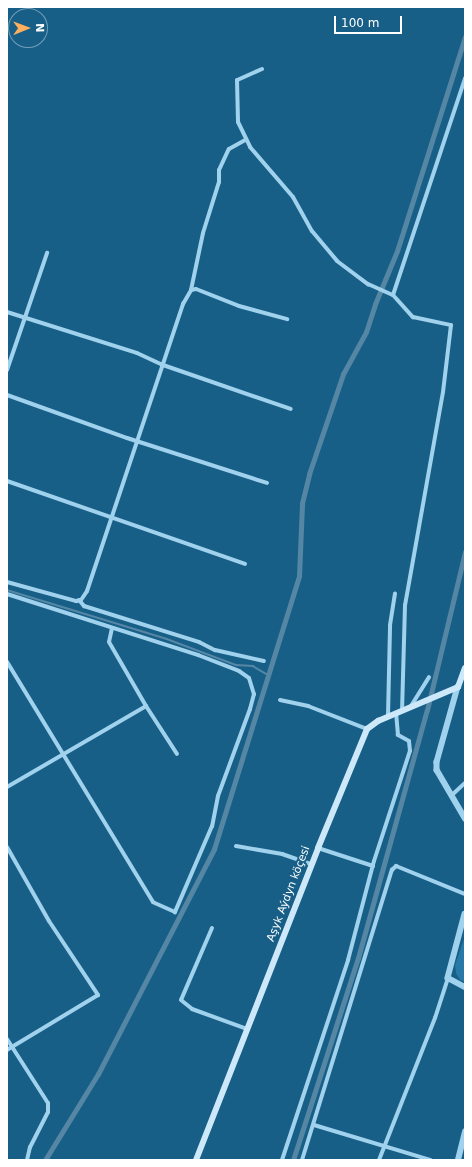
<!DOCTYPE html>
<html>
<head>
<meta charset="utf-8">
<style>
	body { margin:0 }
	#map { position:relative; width:472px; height:1167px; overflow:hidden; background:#185f88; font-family:"DejaVu Sans",sans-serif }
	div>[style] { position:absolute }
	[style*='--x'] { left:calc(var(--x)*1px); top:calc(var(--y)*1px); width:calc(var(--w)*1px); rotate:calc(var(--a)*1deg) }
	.green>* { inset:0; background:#2879a5 }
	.stream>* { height:1.5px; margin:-0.75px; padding:0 0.75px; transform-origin:0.75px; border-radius:0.75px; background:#5587a5 }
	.canal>* { height:5px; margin:-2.5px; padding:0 2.5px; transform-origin:2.5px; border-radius:2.5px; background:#5587a5 }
	.minor>* { height:4px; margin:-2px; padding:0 2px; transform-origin:2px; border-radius:2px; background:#a0d2ed }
	.tertiary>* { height:5.5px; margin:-2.75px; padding:0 2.75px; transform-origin:2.75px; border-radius:2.75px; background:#a0d2ed }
	.secondary>* { height:6px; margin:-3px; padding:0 3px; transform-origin:3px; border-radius:3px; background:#cde9f9 }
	span { translate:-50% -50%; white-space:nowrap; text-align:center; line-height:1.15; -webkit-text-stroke:4px #185f88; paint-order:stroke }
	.street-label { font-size:11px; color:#fff }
	.frame { position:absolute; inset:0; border:8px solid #fff; pointer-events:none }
	.north { position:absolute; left:8px; top:8px; width:40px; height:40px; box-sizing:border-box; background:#185f88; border:1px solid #749fb8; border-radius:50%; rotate:89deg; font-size:11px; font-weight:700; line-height:16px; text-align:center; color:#fff }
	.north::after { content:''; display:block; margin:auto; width:14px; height:18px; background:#ffaf5c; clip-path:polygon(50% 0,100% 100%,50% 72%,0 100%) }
	.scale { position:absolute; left:334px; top:16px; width:68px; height:18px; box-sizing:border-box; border:2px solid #fff; border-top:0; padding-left:5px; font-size:12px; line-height:14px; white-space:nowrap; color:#fff; -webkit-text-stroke:3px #185f88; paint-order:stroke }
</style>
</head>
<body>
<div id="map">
	<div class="green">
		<i style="clip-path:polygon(465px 936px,465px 982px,460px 980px,456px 973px,455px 965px)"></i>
	</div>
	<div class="stream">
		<i style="--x:7;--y:590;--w:167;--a:17"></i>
		<i style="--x:167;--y:639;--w:74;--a:20.6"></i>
		<i style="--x:236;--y:665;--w:17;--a:3"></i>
		<i style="--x:253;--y:666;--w:17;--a:31"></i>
	</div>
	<div class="canal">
		<i style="--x:45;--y:1160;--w:101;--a:-58.4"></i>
		<i style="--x:98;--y:1074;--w:253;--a:-62.7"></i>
		<i style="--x:214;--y:849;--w:286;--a:-72.7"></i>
		<i style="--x:299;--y:576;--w:73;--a:-87.6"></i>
		<i style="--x:302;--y:503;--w:30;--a:-76"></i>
		<i style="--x:309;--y:474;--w:106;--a:-71.2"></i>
		<i style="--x:343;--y:374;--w:48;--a:-61.3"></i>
		<i style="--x:366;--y:332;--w:29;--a:-72"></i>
		<i style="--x:375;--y:304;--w:57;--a:-67.5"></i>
		<i style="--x:397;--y:251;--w:225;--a:-72.4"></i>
		<i style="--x:293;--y:1160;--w:212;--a:-72.2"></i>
		<i style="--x:358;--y:958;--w:257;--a:-74.5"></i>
		<i style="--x:427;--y:710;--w:163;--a:-76.5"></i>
	</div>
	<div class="minor">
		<i style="--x:262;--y:69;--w:27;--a:156"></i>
		<i style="--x:237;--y:80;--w:42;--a:88.6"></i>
		<i style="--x:238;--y:122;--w:28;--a:64"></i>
		<i style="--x:250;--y:147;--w:66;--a:49.3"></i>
		<i style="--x:293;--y:197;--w:39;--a:61"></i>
		<i style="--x:312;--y:231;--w:39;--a:50"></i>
		<i style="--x:337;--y:261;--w:39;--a:37"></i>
		<i style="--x:368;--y:284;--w:27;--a:24"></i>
		<i style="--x:393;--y:295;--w:30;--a:48"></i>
		<i style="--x:413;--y:317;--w:39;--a:12"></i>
		<i style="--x:451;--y:325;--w:67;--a:96.8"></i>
		<i style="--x:443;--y:392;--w:216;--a:100.1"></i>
		<i style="--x:405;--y:605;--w:106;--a:91.6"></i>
		<i style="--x:191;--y:290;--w:58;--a:-78.1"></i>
		<i style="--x:203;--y:233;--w:53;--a:-72.6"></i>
		<i style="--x:219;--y:182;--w:12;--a:-90"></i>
		<i style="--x:219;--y:170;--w:23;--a:-65"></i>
		<i style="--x:229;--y:149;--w:18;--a:-29"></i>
		<i style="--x:393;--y:295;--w:229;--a:-71.6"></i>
		<i style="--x:7;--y:312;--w:136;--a:17.5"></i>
		<i style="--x:137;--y:353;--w:29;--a:25"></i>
		<i style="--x:163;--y:365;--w:135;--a:19"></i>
		<i style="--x:7;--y:370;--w:124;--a:-71.1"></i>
		<i style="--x:7;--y:395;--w:127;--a:19.7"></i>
		<i style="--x:127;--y:438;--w:147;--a:17.8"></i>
		<i style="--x:7;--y:481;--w:252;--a:19.2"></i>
		<i style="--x:7;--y:582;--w:72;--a:15.4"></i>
		<i style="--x:76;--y:601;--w:5;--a:-11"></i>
		<i style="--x:81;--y:600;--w:11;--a:-56"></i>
		<i style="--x:87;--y:591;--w:303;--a:-71.5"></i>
		<i style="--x:183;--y:304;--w:16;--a:-60"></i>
		<i style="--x:191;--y:290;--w:5;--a:-11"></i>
		<i style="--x:196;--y:289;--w:46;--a:21.6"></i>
		<i style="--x:239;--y:306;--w:50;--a:15.2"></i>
		<i style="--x:7;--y:594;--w:201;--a:17.7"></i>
		<i style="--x:198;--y:655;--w:44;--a:21.3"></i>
		<i style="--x:239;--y:671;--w:12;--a:35"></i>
		<i style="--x:249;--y:678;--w:17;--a:73"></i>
		<i style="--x:254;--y:694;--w:16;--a:105"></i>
		<i style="--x:250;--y:709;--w:93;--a:110.2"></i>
		<i style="--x:218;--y:796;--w:31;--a:101"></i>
		<i style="--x:212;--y:826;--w:94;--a:113.3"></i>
		<i style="--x:175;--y:912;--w:24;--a:-156"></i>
		<i style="--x:153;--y:902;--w:281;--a:-121.3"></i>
		<i style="--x:79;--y:600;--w:8;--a:50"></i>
		<i style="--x:84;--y:606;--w:121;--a:17.4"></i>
		<i style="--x:199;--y:642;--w:18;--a:27"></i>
		<i style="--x:215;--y:650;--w:50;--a:12.7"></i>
		<i style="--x:112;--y:628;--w:14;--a:102"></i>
		<i style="--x:109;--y:642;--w:74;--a:60"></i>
		<i style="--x:280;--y:700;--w:29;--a:12"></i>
		<i style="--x:308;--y:706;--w:63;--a:21.3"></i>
		<i style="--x:411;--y:706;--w:34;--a:-58"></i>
		<i style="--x:388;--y:716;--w:91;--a:-88.7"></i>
		<i style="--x:390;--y:625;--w:32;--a:-81"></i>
		<i style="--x:7;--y:787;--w:161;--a:-30.2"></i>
		<i style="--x:146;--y:706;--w:57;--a:57.1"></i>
		<i style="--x:453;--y:794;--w:16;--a:-43"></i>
		<i style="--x:236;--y:846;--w:47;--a:9.9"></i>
		<i style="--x:282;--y:854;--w:31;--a:19"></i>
		<i style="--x:7;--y:847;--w:85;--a:60.4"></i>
		<i style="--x:49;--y:921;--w:89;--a:56.5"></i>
		<i style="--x:98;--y:995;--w:106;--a:148.9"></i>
		<i style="--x:318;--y:848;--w:58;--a:18.1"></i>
		<i style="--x:212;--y:928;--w:78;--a:113.3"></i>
		<i style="--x:181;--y:1000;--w:14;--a:39"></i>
		<i style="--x:192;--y:1009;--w:59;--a:20"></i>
		<i style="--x:7;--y:1039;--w:76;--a:57.4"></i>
		<i style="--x:48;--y:1103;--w:9;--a:90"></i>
		<i style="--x:48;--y:1112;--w:39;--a:117"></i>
		<i style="--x:30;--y:1147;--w:13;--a:103"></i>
		<i style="--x:314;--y:1125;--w:122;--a:16.7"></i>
		<i style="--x:282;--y:1160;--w:211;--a:-71.7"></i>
		<i style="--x:348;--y:960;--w:102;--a:-75.3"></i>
		<i style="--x:374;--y:861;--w:116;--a:-71.9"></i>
		<i style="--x:410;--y:751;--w:10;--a:-96"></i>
		<i style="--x:409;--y:741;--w:13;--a:-151"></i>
		<i style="--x:398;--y:735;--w:22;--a:-95"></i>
		<i style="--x:302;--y:1160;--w:304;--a:-72.8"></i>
		<i style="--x:392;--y:870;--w:6;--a:-45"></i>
		<i style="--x:396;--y:866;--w:74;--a:22.1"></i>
		<i style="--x:379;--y:1160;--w:153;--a:-68.5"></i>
		<i style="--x:435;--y:1018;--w:42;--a:-72"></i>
	</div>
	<div class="tertiary">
		<i style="--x:458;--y:687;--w:78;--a:105.6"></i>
		<i style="--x:437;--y:762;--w:8;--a:90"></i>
		<i style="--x:437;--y:770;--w:56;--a:59.7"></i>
		<i style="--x:465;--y:914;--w:66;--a:104.9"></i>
		<i style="--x:448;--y:978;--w:19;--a:28"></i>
		<i style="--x:458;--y:1160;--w:29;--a:-76"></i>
	</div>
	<div class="secondary">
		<i style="--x:196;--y:1160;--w:335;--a:-68.6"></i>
		<i style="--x:318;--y:848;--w:129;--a:-67.6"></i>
		<i style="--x:367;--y:729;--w:14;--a:-36"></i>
		<i style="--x:378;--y:721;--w:87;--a:-23"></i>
		<i style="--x:458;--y:687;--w:20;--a:-70"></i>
	</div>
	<div class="street-label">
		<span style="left:289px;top:894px;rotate:-69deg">Aşyk Aýdyn köçesi</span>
	</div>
	<div class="frame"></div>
	<div class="north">N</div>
	<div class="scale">100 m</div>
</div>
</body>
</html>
